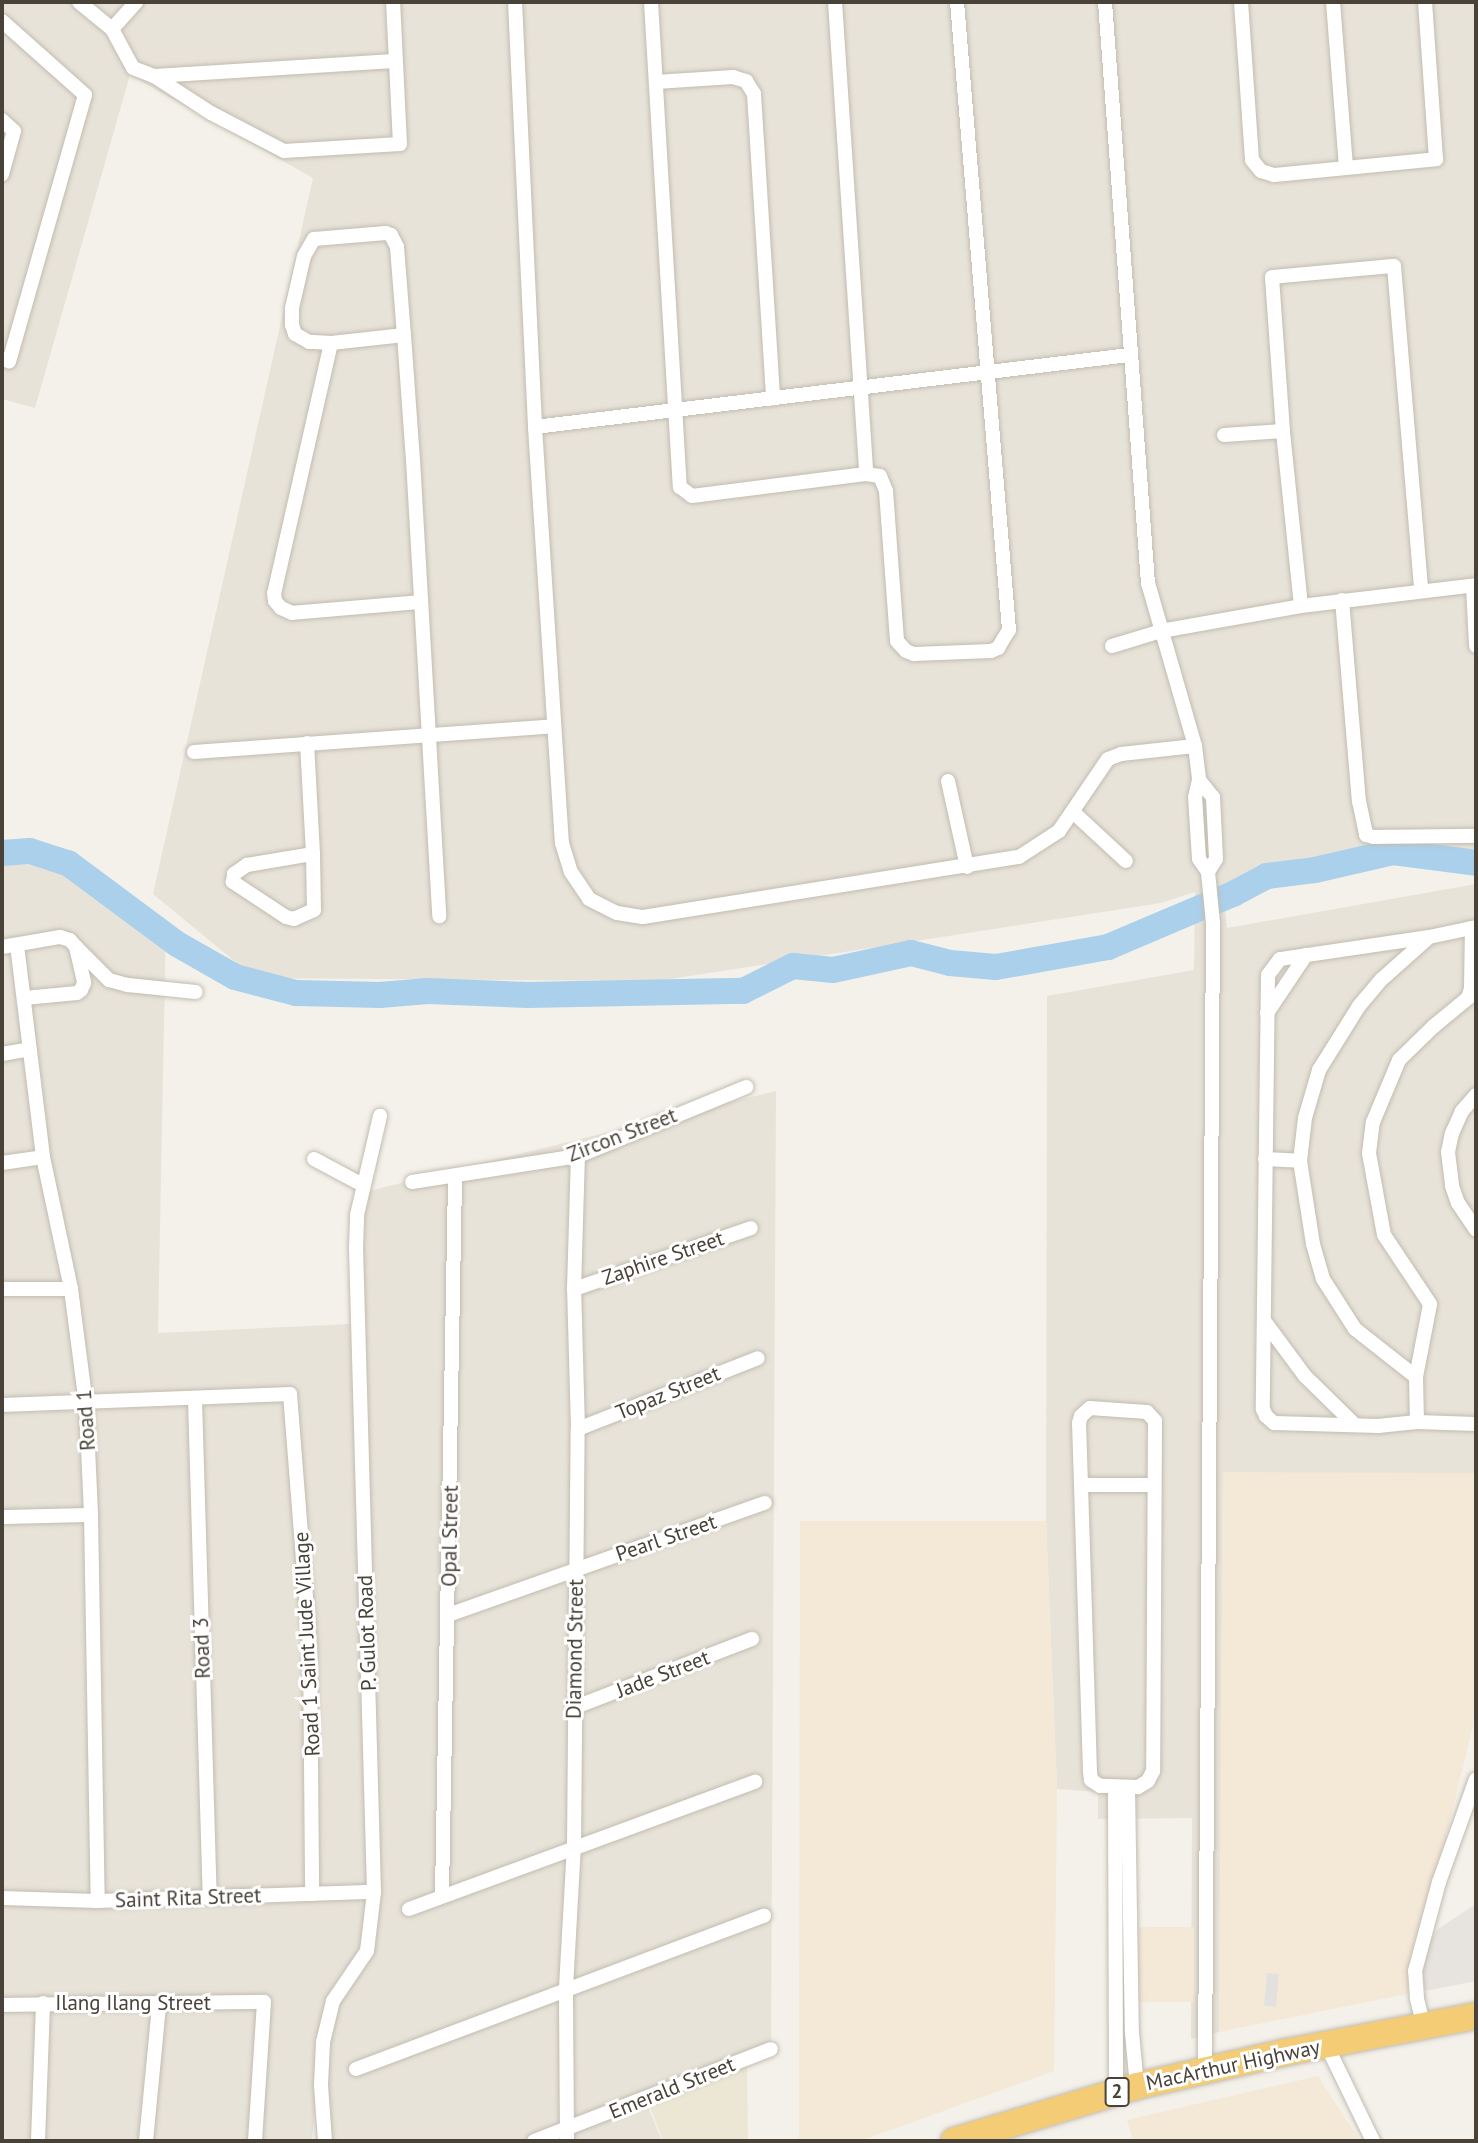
<!DOCTYPE html>
<html>
<head>
<meta charset="utf-8">
<style>
	body { margin:0 }
	#map { position:relative; width:1478px; height:2143px; overflow:hidden; background:#f4f1ea; font-family:"PT Sans",sans-serif }
	div>[style] { position:absolute }
	[style*='--x'] { left:calc(var(--x)*1px); top:calc(var(--y)*1px); width:calc(var(--w)*1px); rotate:calc(var(--a)*1deg) }
	.residential>* { inset:0; background:#e8e3d9 }
	.commercial>* { inset:0; background:#f4e8d7; transform-origin:0 0 }
	.industrial>* { inset:0; background:#e7e3df }
	.education>* { inset:0; background:#ece6d5 }
	.parking>* { inset:0; background:#e3e1de; transform-origin:0 0 }
	.river>* { height:26px; margin:-13px; padding:0 13px; transform-origin:13px; border-radius:13px; background:#abd0ec }
	.roads { filter:drop-shadow(0 0 2px #c2bcb0) drop-shadow(0 0 2px #c2bcb0) }
	.street>* { height:14px; margin:-7px; padding:0 7px; transform-origin:7px; border-radius:7px; background:#fff }
	.highway>* { height:26px; margin:-13px; padding:0 13px; transform-origin:13px; border-radius:13px; background:#f4cc75 }
	span { translate:-50% -50%; white-space:nowrap; text-align:center; line-height:1.15; -webkit-text-stroke:6px #fff; paint-order:stroke }
	.shield-label span { padding:2px 5px; background:#fff; border:2px solid; border-radius:5px; -webkit-text-stroke-width:0 }
	.shield-label { font-size:19px; color:#484239; font-weight:700 }
	.street-label { font-size:21px; color:#484239 }
	.frame { position:absolute; inset:0; border:4px solid #484239; pointer-events:none }
</style>
</head>
<body>
<div id="map">
	<div class="residential">
		<i style="clip-path:polygon(2px 2px,1476px 2px,1476px 849px,1262px 866px,1223px 888px,1227px 928px,1476px 884px,1476px 1473px,1223px 1473px,1219px 2032px,1191px 2039px,1192px 1818px,1098px 1819px,1098px 1792px,1057px 1789px,1046px 1521px,1047px 996px,1194px 970px,1195px 892px,1161px 903px,657px 981px,255px 978px,153px 894px,313px 178px,130px 75px,35px 408px,2px 399px)"></i>
		<i style="clip-path:polygon(80px 864px,166px 920px,158px 1333px,350px 1324px,375px 1888px,365px 1944px,323px 2024px,312px 2141px,2px 2141px,2px 865px)"></i>
		<i style="clip-path:polygon(776px 1091px,771px 2049px,646px 2102px,662px 2141px,328px 2141px,322px 2075px,329px 2022px,368px 1949px,362px 1350px,365px 1192px)"></i>
	</div>
	<div class="commercial">
		<i style="clip-path:polygon(1223px 1472px,1476px 1473px,1476px 1668px,1473px 1726px,1407px 1994px,1219px 2032px)"></i>
		<i style="clip-path:polygon(800px 1521px,1046px 1521px,1057px 1789px,1054px 2071px,860px 2141px,799px 2141px)"></i>
		<i style="left:1137px;top:1927px;width:57px;height:75px"></i>
		<i style="clip-path:polygon(1318px 2076px,1360px 2141px,1133px 2141px,1127px 2120px)"></i>
	</div>
	<div class="industrial">
		<i style="clip-path:polygon(1476px 1904px,1476px 1981px,1425px 1991px,1421px 1967px,1425px 1947px,1438px 1929px)"></i>
	</div>
	<div class="education">
		<i style="clip-path:polygon(747px 2061px,748px 2141px,663px 2141px,650px 2107px,687px 2092px,685px 2087px)"></i>
	</div>
	<div class="parking">
		<i style="left:1267px;top:1973px;width:12px;height:33px;rotate:5deg"></i>
	</div>
	<div class="river">
		<i style="--x:2;--y:853;--w:28;--a:-4"></i>
		<i style="--x:30;--y:851;--w:40;--a:18"></i>
		<i style="--x:68;--y:863;--w:136;--a:36.6"></i>
		<i style="--x:177;--y:944;--w:67;--a:29.6"></i>
		<i style="--x:235;--y:977;--w:63;--a:14.7"></i>
		<i style="--x:296;--y:993;--w:84;--a:1.4"></i>
		<i style="--x:380;--y:995;--w:48;--a:-4.8"></i>
		<i style="--x:428;--y:991;--w:100;--a:2.3"></i>
		<i style="--x:528;--y:995;--w:215;--a:-1.1"></i>
		<i style="--x:743;--y:991;--w:56;--a:-26.6"></i>
		<i style="--x:793;--y:966;--w:40;--a:5.7"></i>
		<i style="--x:833;--y:970;--w:80;--a:-12.3"></i>
		<i style="--x:911;--y:953;--w:40;--a:14.4"></i>
		<i style="--x:950;--y:963;--w:46;--a:5"></i>
		<i style="--x:996;--y:967;--w:114;--a:-10.1"></i>
		<i style="--x:1108;--y:947;--w:136;--a:-23"></i>
		<i style="--x:1233;--y:894;--w:38;--a:-28"></i>
		<i style="--x:1267;--y:876;--w:48;--a:-7.1"></i>
		<i style="--x:1315;--y:870;--w:80;--a:-13"></i>
		<i style="--x:1393;--y:852;--w:84;--a:7.5"></i>
	</div>
	<div class="roads">
		<div class="street">
			<i style="--x:79;--y:2;--w:43;--a:39.3"></i>
			<i style="--x:112;--y:29;--w:44;--a:61.7"></i>
			<i style="--x:133;--y:68;--w:22;--a:21"></i>
			<i style="--x:154;--y:76;--w:68;--a:33"></i>
			<i style="--x:211;--y:113;--w:82;--a:27.5"></i>
			<i style="--x:284;--y:151;--w:116;--a:-3.5"></i>
			<i style="--x:400;--y:144;--w:142;--a:-92.8"></i>
			<i style="--x:515;--y:2;--w:425;--a:87.3"></i>
			<i style="--x:535;--y:427;--w:417;--a:86.3"></i>
			<i style="--x:562;--y:843;--w:30;--a:73"></i>
			<i style="--x:571;--y:872;--w:32;--a:56"></i>
			<i style="--x:589;--y:899;--w:31;--a:27"></i>
			<i style="--x:617;--y:913;--w:26;--a:9"></i>
			<i style="--x:643;--y:917;--w:381;--a:-9.1"></i>
			<i style="--x:1019;--y:857;--w:48;--a:-33"></i>
			<i style="--x:1059;--y:831;--w:87;--a:-55.8"></i>
			<i style="--x:1108;--y:759;--w:14;--a:-21"></i>
			<i style="--x:1121;--y:754;--w:74;--a:-6.2"></i>
			<i style="--x:651;--y:2;--w:486;--a:86.6"></i>
			<i style="--x:680;--y:487;--w:15;--a:37"></i>
			<i style="--x:692;--y:496;--w:175;--a:-7.2"></i>
			<i style="--x:866;--y:474;--w:14;--a:8"></i>
			<i style="--x:880;--y:476;--w:16;--a:68"></i>
			<i style="--x:886;--y:491;--w:150;--a:85.8"></i>
			<i style="--x:897;--y:641;--w:13;--a:48"></i>
			<i style="--x:906;--y:651;--w:9;--a:21"></i>
			<i style="--x:914;--y:654;--w:77;--a:-2.2"></i>
			<i style="--x:991;--y:651;--w:8;--a:-23"></i>
			<i style="--x:998;--y:648;--w:21;--a:-59"></i>
			<i style="--x:1009;--y:630;--w:630;--a:-94.73"></i>
			<i style="--x:835;--y:2;--w:473;--a:86.2"></i>
			<i style="--x:1105;--y:2;--w:583;--a:85.77"></i>
			<i style="--x:1148;--y:583;--w:170;--a:73.9"></i>
			<i style="--x:1195;--y:746;--w:34;--a:83"></i>
			<i style="--x:1199;--y:780;--w:17;--a:103"></i>
			<i style="--x:1195;--y:797;--w:62;--a:86.3"></i>
			<i style="--x:1199;--y:859;--w:16;--a:55"></i>
			<i style="--x:1241;--y:2;--w:158;--a:86"></i>
			<i style="--x:1252;--y:160;--w:14;--a:51"></i>
			<i style="--x:1261;--y:171;--w:14;--a:17"></i>
			<i style="--x:1274;--y:175;--w:163;--a:-5.6"></i>
			<i style="--x:1436;--y:159;--w:157;--a:-94"></i>
			<i style="--x:1333;--y:2;--w:166;--a:85.5"></i>
			<i style="--x:2;--y:21;--w:111;--a:41.7"></i>
			<i style="--x:85;--y:95;--w:277;--a:105.9"></i>
			<i style="--x:9;--y:361;--w:7;--a:-164"></i>
			<i style="--x:112;--y:29;--w:36;--a:-48"></i>
			<i style="--x:154;--y:76;--w:241;--a:-3.6"></i>
			<i style="--x:656;--y:82;--w:77;--a:-3.7"></i>
			<i style="--x:733;--y:77;--w:14;--a:17"></i>
			<i style="--x:746;--y:81;--w:15;--a:58"></i>
			<i style="--x:754;--y:94;--w:305;--a:86.4"></i>
			<i style="--x:2;--y:120;--w:16;--a:43"></i>
			<i style="--x:14;--y:131;--w:45;--a:105.6"></i>
			<i style="--x:404;--y:335;--w:73;--a:173.7"></i>
			<i style="--x:331;--y:343;--w:22;--a:-177"></i>
			<i style="--x:309;--y:342;--w:16;--a:-150"></i>
			<i style="--x:295;--y:334;--w:9;--a:-108"></i>
			<i style="--x:292;--y:325;--w:17;--a:-90"></i>
			<i style="--x:292;--y:308;--w:53;--a:-77"></i>
			<i style="--x:304;--y:256;--w:20;--a:-60"></i>
			<i style="--x:314;--y:239;--w:72;--a:-4.8"></i>
			<i style="--x:386;--y:233;--w:5;--a:22"></i>
			<i style="--x:391;--y:235;--w:13;--a:63"></i>
			<i style="--x:397;--y:247;--w:88;--a:85.5"></i>
			<i style="--x:404;--y:335;--w:125;--a:85.9"></i>
			<i style="--x:413;--y:460;--w:457;--a:86.7"></i>
			<i style="--x:331;--y:343;--w:256;--a:102.8"></i>
			<i style="--x:274;--y:593;--w:8;--a:83"></i>
			<i style="--x:275;--y:601;--w:9;--a:49"></i>
			<i style="--x:281;--y:608;--w:12;--a:24"></i>
			<i style="--x:292;--y:613;--w:129;--a:-4.9"></i>
			<i style="--x:535;--y:427;--w:598;--a:-6.91"></i>
			<i style="--x:1224;--y:435;--w:59;--a:-3.9"></i>
			<i style="--x:1473;--y:586;--w:60;--a:87.1"></i>
			<i style="--x:1342;--y:600;--w:202;--a:85.2"></i>
			<i style="--x:1359;--y:801;--w:35;--a:78"></i>
			<i style="--x:1366;--y:835;--w:8;--a:14"></i>
			<i style="--x:1374;--y:837;--w:102;--a:-0.6"></i>
			<i style="--x:1301;--y:606;--w:176;--a:-95.9"></i>
			<i style="--x:1283;--y:431;--w:154;--a:-94.1"></i>
			<i style="--x:1272;--y:277;--w:122;--a:-5.2"></i>
			<i style="--x:1394;--y:266;--w:325;--a:85.2"></i>
			<i style="--x:1112;--y:646;--w:51;--a:-17"></i>
			<i style="--x:1161;--y:631;--w:142;--a:-10.1"></i>
			<i style="--x:1301;--y:606;--w:176;--a:-6.8"></i>
			<i style="--x:307;--y:743;--w:111;--a:86.9"></i>
			<i style="--x:313;--y:854;--w:56;--a:89"></i>
			<i style="--x:314;--y:910;--w:22;--a:156"></i>
			<i style="--x:294;--y:919;--w:8;--a:-166"></i>
			<i style="--x:286;--y:917;--w:64;--a:-146.6"></i>
			<i style="--x:233;--y:882;--w:8;--a:-83"></i>
			<i style="--x:234;--y:874;--w:16;--a:-35"></i>
			<i style="--x:247;--y:865;--w:67;--a:-9.5"></i>
			<i style="--x:194;--y:752;--w:361;--a:-4.1"></i>
			<i style="--x:1199;--y:780;--w:22;--a:51"></i>
			<i style="--x:1213;--y:797;--w:62;--a:87.2"></i>
			<i style="--x:1216;--y:859;--w:15;--a:122"></i>
			<i style="--x:1208;--y:872;--w:51;--a:84.4"></i>
			<i style="--x:1213;--y:923;--w:1148;--a:90.4"></i>
			<i style="--x:948;--y:781;--w:88;--a:77.5"></i>
			<i style="--x:1073;--y:812;--w:72;--a:42.8"></i>
			<i style="--x:1476;--y:927;--w:48;--a:168"></i>
			<i style="--x:1429;--y:937;--w:151;--a:171.6"></i>
			<i style="--x:1280;--y:959;--w:20;--a:127"></i>
			<i style="--x:1268;--y:975;--w:434;--a:90.7"></i>
			<i style="--x:1263;--y:1409;--w:8;--a:67"></i>
			<i style="--x:1266;--y:1416;--w:11;--a:41"></i>
			<i style="--x:1274;--y:1423;--w:104;--a:1.7"></i>
			<i style="--x:1378;--y:1426;--w:39;--a:-6"></i>
			<i style="--x:1417;--y:1422;--w:59;--a:1.9"></i>
			<i style="--x:17;--y:945;--w:214;--a:83"></i>
			<i style="--x:43;--y:1157;--w:135;--a:78"></i>
			<i style="--x:71;--y:1289;--w:116;--a:82.6"></i>
			<i style="--x:86;--y:1404;--w:111;--a:87.4"></i>
			<i style="--x:91;--y:1515;--w:386;--a:89"></i>
			<i style="--x:2;--y:947;--w:59;--a:-9.8"></i>
			<i style="--x:60;--y:937;--w:10;--a:17"></i>
			<i style="--x:70;--y:940;--w:9;--a:49"></i>
			<i style="--x:76;--y:947;--w:37;--a:77"></i>
			<i style="--x:84;--y:983;--w:8;--a:113"></i>
			<i style="--x:81;--y:990;--w:5;--a:143"></i>
			<i style="--x:77;--y:993;--w:53;--a:174.6"></i>
			<i style="--x:76;--y:947;--w:47;--a:45"></i>
			<i style="--x:109;--y:980;--w:20;--a:15"></i>
			<i style="--x:128;--y:985;--w:68;--a:5.9"></i>
			<i style="--x:1267;--y:1013;--w:70;--a:-56.1"></i>
			<i style="--x:2;--y:1054;--w:28;--a:-10"></i>
			<i style="--x:1476;--y:1095;--w:21;--a:131"></i>
			<i style="--x:1462;--y:1111;--w:24;--a:114"></i>
			<i style="--x:1452;--y:1133;--w:19;--a:102"></i>
			<i style="--x:1448;--y:1152;--w:34;--a:83"></i>
			<i style="--x:1452;--y:1186;--w:18;--a:71"></i>
			<i style="--x:1458;--y:1203;--w:32;--a:56"></i>
			<i style="--x:314;--y:1159;--w:55;--a:28"></i>
			<i style="--x:1265;--y:1159;--w:35;--a:3"></i>
			<i style="--x:2;--y:1163;--w:41;--a:-8.3"></i>
			<i style="--x:412;--y:1182;--w:168;--a:-8.9"></i>
			<i style="--x:578;--y:1156;--w:182;--a:-22.3"></i>
			<i style="--x:2;--y:1289;--w:69;--a:0"></i>
			<i style="--x:574;--y:1289;--w:187;--a:-19"></i>
			<i style="--x:1265;--y:1322;--w:67;--a:53.5"></i>
			<i style="--x:1305;--y:1376;--w:70;--a:44.4"></i>
			<i style="--x:1416;--y:1377;--w:78;--a:-141.8"></i>
			<i style="--x:1355;--y:1329;--w:59;--a:-122.6"></i>
			<i style="--x:1323;--y:1279;--w:36;--a:-106"></i>
			<i style="--x:1313;--y:1244;--w:84;--a:-98.9"></i>
			<i style="--x:1300;--y:1161;--w:43;--a:-83.4"></i>
			<i style="--x:1305;--y:1118;--w:50;--a:-73.7"></i>
			<i style="--x:1319;--y:1070;--w:75;--a:-58"></i>
			<i style="--x:1359;--y:1006;--w:35;--a:-50"></i>
			<i style="--x:1382;--y:979;--w:62;--a:-41.7"></i>
			<i style="--x:195;--y:1400;--w:497;--a:88.3"></i>
			<i style="--x:2;--y:1405;--w:288;--a:-2.2"></i>
			<i style="--x:290;--y:1394;--w:254;--a:85.5"></i>
			<i style="--x:310;--y:1647;--w:247;--a:89.5"></i>
			<i style="--x:1090;--y:1408;--w:57;--a:4"></i>
			<i style="--x:1147;--y:1412;--w:12;--a:48"></i>
			<i style="--x:1155;--y:1421;--w:350;--a:90.3"></i>
			<i style="--x:1153;--y:1771;--w:11;--a:117"></i>
			<i style="--x:1148;--y:1781;--w:12;--a:149"></i>
			<i style="--x:1138;--y:1787;--w:38;--a:-178"></i>
			<i style="--x:1100;--y:1786;--w:11;--a:-146"></i>
			<i style="--x:1091;--y:1780;--w:8;--a:-97"></i>
			<i style="--x:1090;--y:1772;--w:349;--a:-91.8"></i>
			<i style="--x:1079;--y:1423;--w:7;--a:-74"></i>
			<i style="--x:1081;--y:1416;--w:12;--a:-42"></i>
			<i style="--x:1417;--y:1422;--w:45;--a:-91.3"></i>
			<i style="--x:1416;--y:1377;--w:74;--a:-79.1"></i>
			<i style="--x:1430;--y:1304;--w:83;--a:-123.7"></i>
			<i style="--x:1384;--y:1235;--w:83;--a:-100.4"></i>
			<i style="--x:1369;--y:1153;--w:31;--a:-83"></i>
			<i style="--x:1373;--y:1122;--w:67;--a:-67.2"></i>
			<i style="--x:1399;--y:1060;--w:49;--a:-44.2"></i>
			<i style="--x:1434;--y:1026;--w:44;--a:-39.5"></i>
			<i style="--x:1468;--y:998;--w:9;--a:-72"></i>
			<i style="--x:1471;--y:989;--w:61;--a:-89.1"></i>
			<i style="--x:578;--y:1429;--w:193;--a:-21.5"></i>
			<i style="--x:1081;--y:1485;--w:73;--a:0"></i>
			<i style="--x:2;--y:1517;--w:89;--a:-1.3"></i>
			<i style="--x:448;--y:1615;--w:336;--a:-19.5"></i>
			<i style="--x:573;--y:1708;--w:192;--a:-21.1"></i>
			<i style="--x:1115;--y:1788;--w:305;--a:89.8"></i>
			<i style="--x:1128;--y:1788;--w:245;--a:89.1"></i>
			<i style="--x:1132;--y:2033;--w:53;--a:84.6"></i>
			<i style="--x:442;--y:1895;--w:718;--a:-88.96"></i>
			<i style="--x:2;--y:1898;--w:96;--a:1.8"></i>
			<i style="--x:98;--y:1901;--w:276;--a:-1.9"></i>
			<i style="--x:409;--y:1909;--w:369;--a:-20.2"></i>
			<i style="--x:2;--y:2005;--w:262;--a:-0.7"></i>
			<i style="--x:264;--y:2002;--w:139;--a:93.7"></i>
			<i style="--x:1424;--y:2027;--w:30;--a:-104"></i>
			<i style="--x:1417;--y:1998;--w:27;--a:-94"></i>
			<i style="--x:1415;--y:1971;--w:92;--a:-74.9"></i>
			<i style="--x:1439;--y:1882;--w:109;--a:-70.2"></i>
			<i style="--x:1326;--y:2044;--w:108;--a:64.1"></i>
			<i style="--x:356;--y:2069;--w:436;--a:-20.6"></i>
			<i style="--x:38;--y:2141;--w:138;--a:-87.9"></i>
			<i style="--x:146;--y:2141;--w:137;--a:-84.5"></i>
			<i style="--x:325;--y:2141;--w:56;--a:-94.1"></i>
			<i style="--x:321;--y:2085;--w:43;--a:-87.3"></i>
			<i style="--x:323;--y:2042;--w:42;--a:-76.3"></i>
			<i style="--x:333;--y:2001;--w:60;--a:-55.8"></i>
			<i style="--x:367;--y:1951;--w:59;--a:-83.2"></i>
			<i style="--x:374;--y:1892;--w:644;--a:-91.6"></i>
			<i style="--x:356;--y:1248;--w:33;--a:-88"></i>
			<i style="--x:357;--y:1215;--w:102;--a:-76.9"></i>
			<i style="--x:534;--y:2141;--w:254;--a:-21.2"></i>
			<i style="--x:567;--y:2141;--w:153;--a:-90.4"></i>
			<i style="--x:566;--y:1988;--w:141;--a:-86.8"></i>
			<i style="--x:574;--y:1847;--w:418;--a:-89.5"></i>
			<i style="--x:578;--y:1429;--w:140;--a:-91.6"></i>
			<i style="--x:574;--y:1289;--w:133;--a:-88.3"></i>
		</div>
		<div class="highway">
			<i style="--x:954;--y:2141;--w:191;--a:-16.7"></i>
			<i style="--x:1137;--y:2086;--w:154;--a:-12.8"></i>
			<i style="--x:1287;--y:2052;--w:192;--a:-10.8"></i>
		</div>
	</div>
	<div class="shield-label">
		<span style="left:1117px;top:2092px">2</span>
	</div>
	<div class="street-label">
		<span style="left:622px;top:1135px;rotate:-21deg">Zircon Street</span>
		<span style="left:663px;top:1258px;rotate:-19deg">Zaphire Street</span>
		<span style="left:668px;top:1393px;rotate:-22deg">Topaz Street</span>
		<span style="left:86px;top:1420px;rotate:-94deg">Road 1</span>
		<span style="left:450px;top:1536px;rotate:-89deg">Opal Street</span>
		<span style="left:666px;top:1538px;rotate:-19deg">Pearl Street</span>
		<span style="left:367px;top:1633px;rotate:-92deg">P. Gulot Road</span>
		<span style="left:307px;top:1644px;rotate:-93deg">Road 1 Saint Jude Village</span>
		<span style="left:202px;top:1648px;rotate:-92deg">Road 3</span>
		<span style="left:575px;top:1649px;rotate:-89deg">Diamond Street</span>
		<span style="left:663px;top:1674px;rotate:-21deg">Jade Street</span>
		<span style="left:188px;top:1898px;rotate:-2deg">Saint Rita Street</span>
		<span style="left:133px;top:2003px">Ilang Ilang Street</span>
		<span style="left:1233px;top:2065px;rotate:-12deg">MacArthur Highway</span>
		<span style="left:672px;top:2088px;rotate:-22deg">Emerald Street</span>
	</div>
	<div class="frame"></div>
</div>
</body>
</html>
